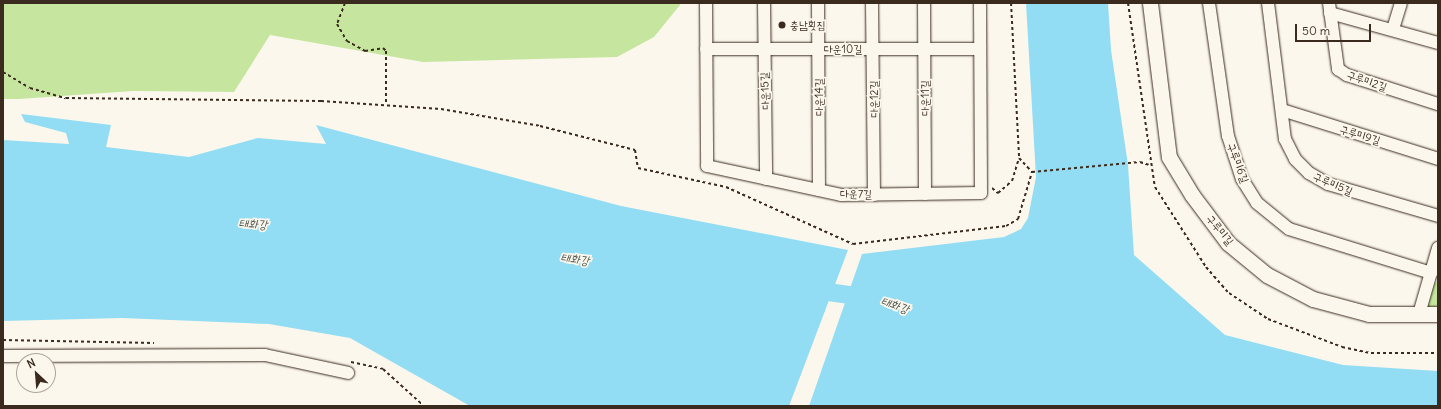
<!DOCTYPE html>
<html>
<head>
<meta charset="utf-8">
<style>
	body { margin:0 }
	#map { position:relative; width:1441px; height:409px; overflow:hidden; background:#fbf7ec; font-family:Delius,"Poor Story",sans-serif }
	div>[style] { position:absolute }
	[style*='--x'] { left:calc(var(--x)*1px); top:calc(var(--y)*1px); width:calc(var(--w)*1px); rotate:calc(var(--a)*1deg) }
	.green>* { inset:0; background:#c6e69f }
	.water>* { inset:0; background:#92ddf3 }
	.river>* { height:18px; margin:-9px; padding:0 9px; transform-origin:9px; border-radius:9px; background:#92ddf3 }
	.path>* { height:2px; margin-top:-1px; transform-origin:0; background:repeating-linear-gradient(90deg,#3b2a1e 0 3px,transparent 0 6px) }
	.roads { filter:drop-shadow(0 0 1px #3b2a1e) drop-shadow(0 0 1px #3b2a1e) }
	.minor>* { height:12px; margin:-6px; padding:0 6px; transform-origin:6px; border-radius:6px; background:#fbf7ec }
	.tertiary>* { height:15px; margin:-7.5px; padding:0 7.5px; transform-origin:7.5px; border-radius:7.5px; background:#fbf7ec }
	.dots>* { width:11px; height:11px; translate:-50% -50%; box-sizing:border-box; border:2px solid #fbf7ec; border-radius:50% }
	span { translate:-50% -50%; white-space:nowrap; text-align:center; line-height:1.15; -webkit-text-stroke:3.5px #fbf7ec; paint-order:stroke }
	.poi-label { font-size:11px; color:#3b2a1e }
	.left { translate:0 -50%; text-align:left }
	.street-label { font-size:11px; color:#3b2a1e }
	.water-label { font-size:12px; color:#515753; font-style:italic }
	.frame { position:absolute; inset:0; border:4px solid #3b2a1e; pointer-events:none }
	.north { position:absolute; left:16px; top:353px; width:40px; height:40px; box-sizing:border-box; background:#fbf7ec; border:1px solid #aea59a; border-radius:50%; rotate:334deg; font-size:11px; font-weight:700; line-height:16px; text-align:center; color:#3b2a1e }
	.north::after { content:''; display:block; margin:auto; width:14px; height:18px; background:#3b2a1e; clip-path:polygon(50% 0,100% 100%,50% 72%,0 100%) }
	.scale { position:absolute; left:1295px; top:24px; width:76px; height:18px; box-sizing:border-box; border:2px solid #3b2a1e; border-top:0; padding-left:5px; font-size:12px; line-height:14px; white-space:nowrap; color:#3b2a1e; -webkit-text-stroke:3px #fbf7ec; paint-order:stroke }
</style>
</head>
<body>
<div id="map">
	<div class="green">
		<i style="clip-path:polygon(3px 3px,680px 3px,680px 5px,654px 37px,617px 57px,423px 62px,270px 35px,234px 92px,133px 91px,19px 99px,3px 99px)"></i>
		<i style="clip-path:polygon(1429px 281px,1438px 283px,1438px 314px,1419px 314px)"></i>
	</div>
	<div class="water">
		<i style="clip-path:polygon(1026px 3px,1108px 3px,1111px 50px,1128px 165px,1134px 255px,1225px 335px,1343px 365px,1438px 371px,1438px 406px,809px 406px,862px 254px,1004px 237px,1021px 229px,1028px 218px,1036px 177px)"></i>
		<i style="clip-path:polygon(21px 114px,111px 125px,106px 147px,189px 157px,258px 138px,326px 144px,316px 125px,621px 206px,848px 250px,789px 406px,470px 406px,350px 338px,269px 324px,122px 318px,3px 321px,3px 140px,69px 144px,66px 133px,25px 122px)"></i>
	</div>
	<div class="river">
		<i style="--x:807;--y:289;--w:65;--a:8"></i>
	</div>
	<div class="path">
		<i style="--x:345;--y:3;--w:22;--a:111"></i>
		<i style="--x:337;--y:24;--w:20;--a:60"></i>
		<i style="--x:347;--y:41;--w:21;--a:29"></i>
		<i style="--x:365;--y:51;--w:18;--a:-9"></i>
		<i style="--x:383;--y:48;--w:4;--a:45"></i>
		<i style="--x:386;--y:51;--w:54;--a:90"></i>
		<i style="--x:1011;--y:3;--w:155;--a:87"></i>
		<i style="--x:1128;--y:3;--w:186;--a:81.7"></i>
		<i style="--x:1155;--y:187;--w:95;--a:57.5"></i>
		<i style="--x:1206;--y:267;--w:35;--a:49"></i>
		<i style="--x:1229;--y:293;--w:47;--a:33.7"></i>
		<i style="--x:1268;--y:319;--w:79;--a:20.7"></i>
		<i style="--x:1342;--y:347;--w:30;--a:12"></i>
		<i style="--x:1371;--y:353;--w:67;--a:0"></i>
		<i style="--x:3;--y:72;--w:31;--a:31"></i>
		<i style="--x:30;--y:88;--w:37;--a:16"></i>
		<i style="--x:66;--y:98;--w:255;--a:0.7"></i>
		<i style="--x:321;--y:101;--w:120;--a:3.8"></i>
		<i style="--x:441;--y:109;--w:100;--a:9.7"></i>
		<i style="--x:540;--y:126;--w:98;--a:14.2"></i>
		<i style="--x:635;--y:150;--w:18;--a:81"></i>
		<i style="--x:638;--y:168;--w:90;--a:12.2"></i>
		<i style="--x:726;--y:187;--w:139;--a:24.2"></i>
		<i style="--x:853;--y:244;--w:154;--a:-6.7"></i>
		<i style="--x:1006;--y:226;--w:14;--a:-30"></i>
		<i style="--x:1018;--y:219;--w:49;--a:-73.4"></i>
		<i style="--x:992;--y:188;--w:8;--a:40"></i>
		<i style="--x:998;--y:193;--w:18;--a:-41"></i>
		<i style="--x:1012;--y:181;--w:24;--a:-73"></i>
		<i style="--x:1019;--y:158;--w:19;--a:47"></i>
		<i style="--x:1032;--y:172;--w:108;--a:-5.3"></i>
		<i style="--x:1140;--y:162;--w:9;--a:18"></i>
		<i style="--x:3;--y:340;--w:151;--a:1.1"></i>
		<i style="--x:351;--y:362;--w:33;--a:12"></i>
		<i style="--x:383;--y:369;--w:55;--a:42.1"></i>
	</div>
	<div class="roads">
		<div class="minor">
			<i style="--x:706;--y:3;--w:163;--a:89.6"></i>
			<i style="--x:707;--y:166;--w:137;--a:12.2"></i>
			<i style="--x:841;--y:195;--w:140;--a:-0.8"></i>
			<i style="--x:981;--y:193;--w:190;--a:-90.3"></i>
			<i style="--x:764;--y:3;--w:176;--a:89.3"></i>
			<i style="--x:818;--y:3;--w:187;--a:89.7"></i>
			<i style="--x:872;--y:3;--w:192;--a:89.4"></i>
			<i style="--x:924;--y:3;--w:191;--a:89.7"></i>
			<i style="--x:1209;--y:3;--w:134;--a:81.9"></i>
			<i style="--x:1228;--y:136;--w:45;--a:72"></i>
			<i style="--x:1242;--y:179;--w:28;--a:58"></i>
			<i style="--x:1257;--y:203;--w:41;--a:39.1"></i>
			<i style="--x:1289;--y:229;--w:149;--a:17.2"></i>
			<i style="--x:1268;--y:3;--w:137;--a:82.9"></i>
			<i style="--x:1285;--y:139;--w:22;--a:63"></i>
			<i style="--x:1295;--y:159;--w:20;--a:45"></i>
			<i style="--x:1309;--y:173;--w:22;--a:30"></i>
			<i style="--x:1328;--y:184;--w:115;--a:16.2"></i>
			<i style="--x:1329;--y:3;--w:67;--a:82.2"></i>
			<i style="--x:1338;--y:69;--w:11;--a:34"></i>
			<i style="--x:1347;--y:75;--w:96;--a:17.7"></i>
			<i style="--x:1330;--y:13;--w:112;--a:15.5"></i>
			<i style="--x:1393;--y:29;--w:27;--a:-73"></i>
			<i style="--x:706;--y:49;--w:274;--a:0"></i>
			<i style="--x:1282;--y:110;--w:164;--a:17.4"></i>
			<i style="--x:1419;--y:314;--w:69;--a:-73.9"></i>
			<i style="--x:3;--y:356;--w:262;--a:-0.2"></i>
			<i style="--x:265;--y:355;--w:85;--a:12.2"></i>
		</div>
		<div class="tertiary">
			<i style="--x:1150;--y:3;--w:155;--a:83"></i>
			<i style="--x:1169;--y:157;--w:44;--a:58.8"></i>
			<i style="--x:1192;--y:195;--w:60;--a:53.1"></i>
			<i style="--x:1228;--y:243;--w:50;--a:39.4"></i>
			<i style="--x:1267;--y:275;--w:52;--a:27.6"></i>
			<i style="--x:1313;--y:299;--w:58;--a:15"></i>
			<i style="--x:1369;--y:314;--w:69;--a:0"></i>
		</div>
	</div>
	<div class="dots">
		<i style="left:782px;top:25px;background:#3b2a1e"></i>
	</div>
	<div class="poi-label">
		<span class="left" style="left:790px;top:25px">충남횟집</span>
	</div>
	<div class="street-label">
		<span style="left:843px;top:49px">다운10길</span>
		<span style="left:1367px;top:81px;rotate:19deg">구루미2길</span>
		<span style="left:765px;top:91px;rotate:-92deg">다운15길</span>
		<span style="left:819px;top:97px;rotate:-90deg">다운14길</span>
		<span style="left:925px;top:98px;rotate:-90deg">다운11길</span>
		<span style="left:874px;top:99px;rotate:-90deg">다운12길</span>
		<span style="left:1360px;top:135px;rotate:17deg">구루미9길</span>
		<span style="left:1238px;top:163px;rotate:69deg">구루미6길</span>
		<span style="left:1333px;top:184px;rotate:23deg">구루미5길</span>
		<span style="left:856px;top:194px;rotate:1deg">다운7길</span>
		<span style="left:1220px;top:230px;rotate:50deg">구루미길</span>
	</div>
	<div class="water-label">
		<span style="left:253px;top:224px;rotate:3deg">태화강</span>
		<span style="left:575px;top:259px;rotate:7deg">태화강</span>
		<span style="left:895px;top:305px;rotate:19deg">태화강</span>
	</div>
	<div class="frame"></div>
	<div class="north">N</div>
	<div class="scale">50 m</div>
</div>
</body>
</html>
